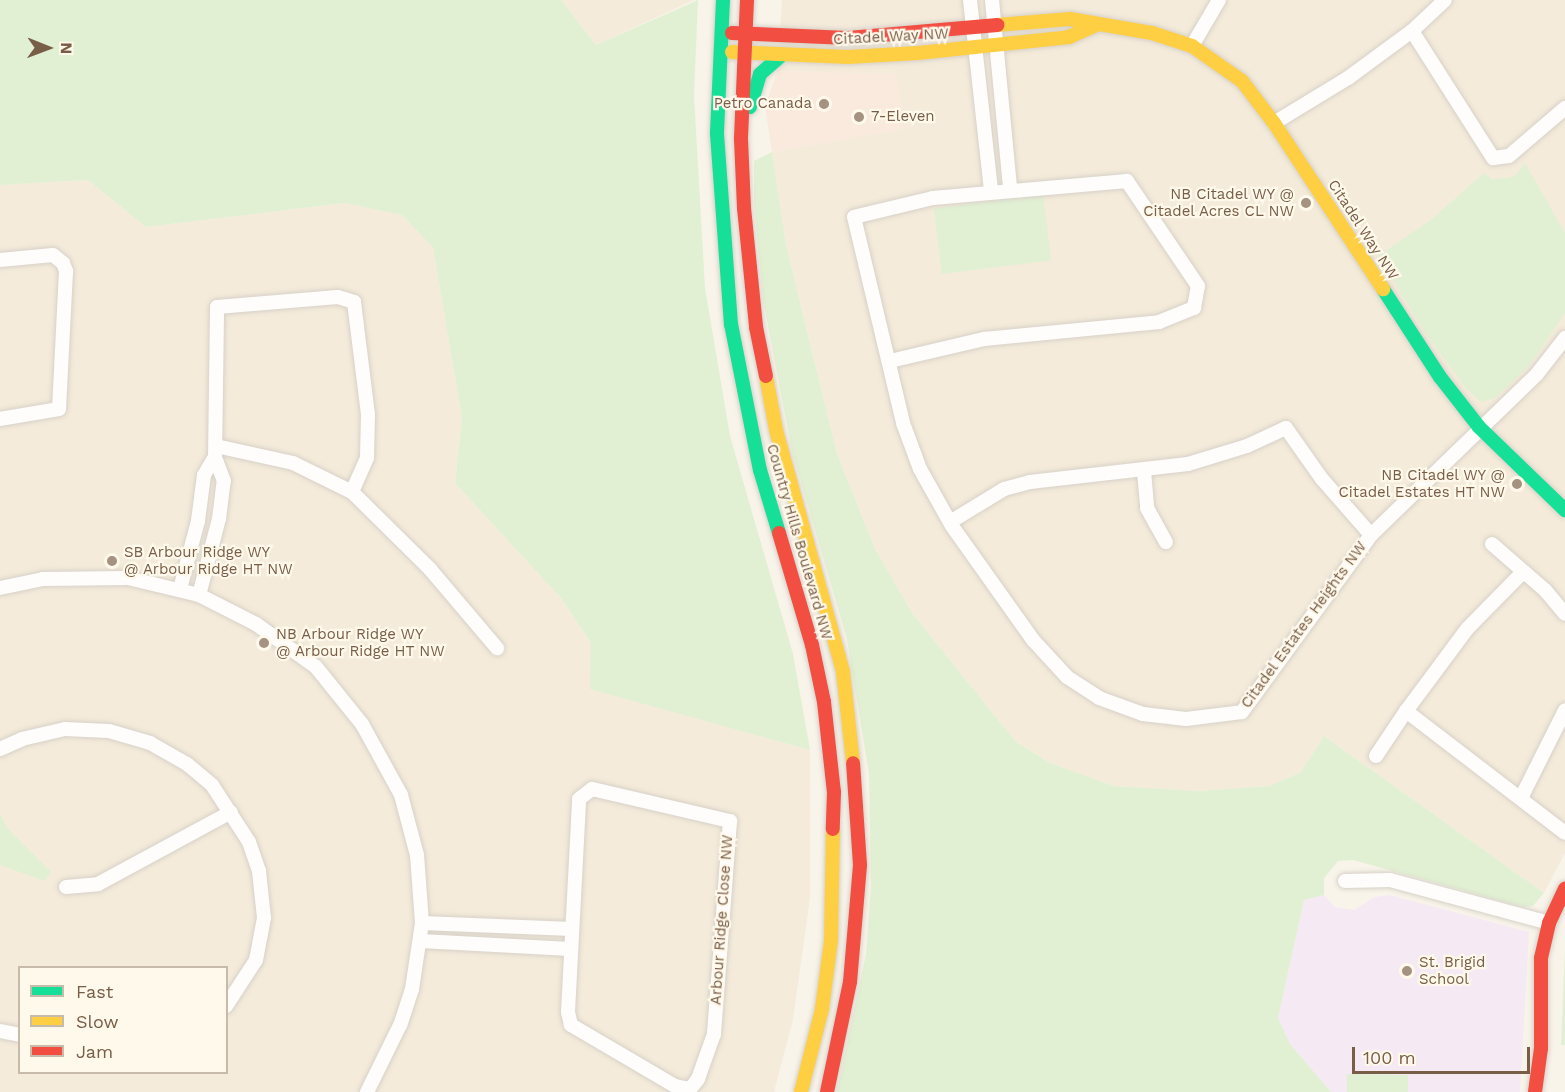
<!DOCTYPE html>
<html>
<head>
<meta charset="utf-8">
<style>
	body { margin:0 }
	#map { position:relative; width:1565px; height:1092px; overflow:hidden; background:#f8f4ea; font-family:"Work Sans",sans-serif }
	div>[style] { position:absolute }
	[style*='--x'] { left:calc(var(--x)*1px); top:calc(var(--y)*1px); width:calc(var(--w)*1px); rotate:calc(var(--a)*1deg) }
	.residential>* { inset:0; background:#f4ebda }
	.commercial>* { inset:0; background:#f9eadd }
	.education>* { inset:0; background:#f5e9f3 }
	.green>* { inset:0; background:#e1f0d3; transform-origin:0 0 }
	.roads { filter:drop-shadow(0 0 2px #d7d1c8) drop-shadow(0 0 2px #d7d1c8) }
	.street>* { height:14px; margin:-7px; padding:0 7px; transform-origin:7px; border-radius:7px; background:#fefdfc }
	.fast>* { height:14px; margin:-7px; padding:0 7px; transform-origin:7px; border-radius:7px; background:#16e098 }
	.slow>* { height:14px; margin:-7px; padding:0 7px; transform-origin:7px; border-radius:7px; background:#ffcf43 }
	.jam>* { height:14px; margin:-7px; padding:0 7px; transform-origin:7px; border-radius:7px; background:#f24e42 }
	.dots>* { width:16px; height:16px; translate:-50% -50%; box-sizing:border-box; border:3px solid #fff9eb; border-radius:50% }
	span { translate:-50% -50%; white-space:nowrap; text-align:center; line-height:1.15; -webkit-text-stroke:4.5px #fff9eb; paint-order:stroke }
	.street-label { font-size:15px; color:#785d47 }
	.poi-label { font-size:15px; color:#785d47 }
	.right { translate:-100% -50%; text-align:right }
	.left { translate:0 -50%; text-align:left }
	.legend { position:absolute; left:18px; top:966px; width:210px; height:108px; box-sizing:border-box; background:#fff9eb; border:2px solid #c9bba9; margin:0; padding:8px 10px; list-style:none; font-size:18px; color:#785d47 }
	.legend li { display:flex; align-items:center; gap:12px; height:30px }
	.legend b { width:30px; border:2px solid #c9bba9 }
	.north { position:absolute; left:18px; top:18px; width:60px; height:60px; -webkit-text-stroke:4px #fff9eb; paint-order:stroke; rotate:91deg; font-size:16px; font-weight:700; line-height:24px; text-align:center; color:#785d47 }
	.north::after { content:''; display:block; margin:auto; width:21px; height:27px; background:#785d47; clip-path:polygon(50% 0,100% 100%,50% 72%,0 100%) }
	.scale { position:absolute; left:1352px; top:1047px; width:178px; height:27px; box-sizing:border-box; border:3px solid #785d47; border-top:0; padding-left:8px; font-size:18px; line-height:21px; white-space:nowrap; color:#785d47; -webkit-text-stroke:4px #fff9eb; paint-order:stroke }
</style>
</head>
<body>
<div id="map">
	<div class="residential">
		<i style="clip-path:polygon(561px 0,694px 0,596px 45px)"></i>
		<i style="clip-path:polygon(782px 0,1565px 0,1565px 853px,1544px 893px,1324px 736px,1301px 772px,1270px 786px,1197px 791px,1114px 786px,1050px 763px,1015px 741px,912px 613px,875px 549px,837px 454px,786px 245px,772px 152px,903px 129px,896px 74px,777px 71px)"></i>
		<i style="clip-path:polygon(evenodd,88px 180px,146px 227px,344px 203px,402px 215px,433px 246px,462px 418px,455px 483px,561px 598px,591px 643px,591px 688px,810px 750px,810px 898px,793px 1020px,774px 1092px,0 1092px,0 185px,88px 180px,20px 968px,226px 968px,226px 1072px,20px 1072px,20px 968px)"></i>
	</div>
	<div class="commercial">
		<i style="clip-path:polygon(777px 71px,897px 74px,903px 129px,772px 152px,765px 107px)"></i>
	</div>
	<div class="education">
		<i style="clip-path:polygon(1324px 895px,1335px 907px,1354px 910px,1375px 897px,1390px 895px,1529px 932px,1520px 1092px,1331px 1092px,1290px 1044px,1278px 1018px,1304px 900px)"></i>
	</div>
	<div class="green">
		<i style="clip-path:polygon(0 0,561px 0,596px 45px,698px 0,694px 95px,705px 288px,730px 436px,793px 654px,810px 750px,590px 689px,591px 643px,561px 598px,455px 483px,462px 418px,433px 247px,402px 215px,344px 203px,146px 227px,88px 180px,0 185px)"></i>
		<i style="clip-path:polygon(772px 152px,786px 245px,837px 454px,875px 549px,912px 613px,1015px 741px,1050px 763px,1114px 786px,1197px 791px,1270px 786px,1301px 772px,1324px 736px,1544px 893px,1533px 906px,1523px 907px,1353px 860px,1338px 861px,1324px 878px,1324px 895px,1304px 900px,1278px 1018px,1290px 1044px,1331px 1092px,837px 1092px,866px 954px,871px 886px,869px 774px,847px 639px,792px 451px,763px 300px,754px 203px,754px 161px)"></i>
		<i style="clip-path:polygon(1525px 163px,1565px 233px,1565px 313px,1529px 366px,1495px 398px,1481px 402px,1465px 387px,1429px 338px,1378px 256px,1432px 219px,1484px 173px,1492px 179px,1506px 178px,1515px 176px)"></i>
		<i style="left:1043px;top:195px;width:66px;height:110px;rotate:83deg"></i>
		<i style="clip-path:polygon(0 814px,7px 828px,51px 872px,45px 881px,0 865px)"></i>
		<i style="clip-path:polygon(1565px 949px,1565px 1045px,1561px 1045px)"></i>
		<i style="left:1347px;top:1074px;width:61px;height:18px;rotate:1deg"></i>
	</div>
	<div class="roads">
		<div class="street">
			<i style="--x:970;--y:0;--w:191;--a:83.7"></i>
			<i style="--x:992;--y:0;--w:189;--a:84.5"></i>
			<i style="--x:1412;--y:31;--w:151;--a:57.5"></i>
			<i style="--x:1493;--y:158;--w:16;--a:-7"></i>
			<i style="--x:1509;--y:156;--w:74;--a:-40.6"></i>
			<i style="--x:1192;--y:46;--w:53;--a:-59.6"></i>
			<i style="--x:1274;--y:123;--w:87;--a:-31.3"></i>
			<i style="--x:1348;--y:78;--w:79;--a:-36.3"></i>
			<i style="--x:1412;--y:31;--w:45;--a:-43.2"></i>
			<i style="--x:0;--y:260;--w:53;--a:-5.4"></i>
			<i style="--x:53;--y:255;--w:13;--a:39"></i>
			<i style="--x:63;--y:263;--w:9;--a:69"></i>
			<i style="--x:66;--y:271;--w:138;--a:92.9"></i>
			<i style="--x:59;--y:409;--w:60;--a:170.4"></i>
			<i style="--x:890;--y:361;--w:97;--a:-13.2"></i>
			<i style="--x:984;--y:339;--w:176;--a:-5.5"></i>
			<i style="--x:1159;--y:322;--w:38;--a:-22"></i>
			<i style="--x:1194;--y:308;--w:22;--a:-80"></i>
			<i style="--x:1198;--y:286;--w:127;--a:-124.1"></i>
			<i style="--x:1127;--y:181;--w:195;--a:175"></i>
			<i style="--x:933;--y:198;--w:81;--a:166.5"></i>
			<i style="--x:854;--y:217;--w:212;--a:76.6"></i>
			<i style="--x:903;--y:423;--w:49;--a:69.7"></i>
			<i style="--x:920;--y:469;--w:65;--a:60.7"></i>
			<i style="--x:952;--y:526;--w:140;--a:54.6"></i>
			<i style="--x:1033;--y:640;--w:50;--a:47.4"></i>
			<i style="--x:1067;--y:677;--w:38;--a:33"></i>
			<i style="--x:1099;--y:698;--w:47;--a:20"></i>
			<i style="--x:1143;--y:714;--w:43;--a:6.6"></i>
			<i style="--x:1186;--y:719;--w:56;--a:-7.1"></i>
			<i style="--x:1242;--y:712;--w:219;--a:-53.9"></i>
			<i style="--x:1371;--y:535;--w:231;--a:-44.1"></i>
			<i style="--x:1537;--y:374;--w:46;--a:-52.1"></i>
			<i style="--x:216;--y:446;--w:79;--a:12.4"></i>
			<i style="--x:293;--y:463;--w:66;--a:26.2"></i>
			<i style="--x:352;--y:492;--w:110;--a:44.6"></i>
			<i style="--x:430;--y:569;--w:104;--a:49.7"></i>
			<i style="--x:1144;--y:471;--w:37;--a:85"></i>
			<i style="--x:1147;--y:508;--w:39;--a:61"></i>
			<i style="--x:950;--y:522;--w:63;--a:-31.4"></i>
			<i style="--x:1004;--y:489;--w:27;--a:-15"></i>
			<i style="--x:1030;--y:482;--w:159;--a:-6.5"></i>
			<i style="--x:1188;--y:464;--w:62;--a:-17"></i>
			<i style="--x:1247;--y:446;--w:43;--a:-24.8"></i>
			<i style="--x:1286;--y:428;--w:62;--a:54.8"></i>
			<i style="--x:1322;--y:479;--w:74;--a:48.8"></i>
			<i style="--x:1492;--y:544;--w:70;--a:41"></i>
			<i style="--x:1545;--y:590;--w:31;--a:50"></i>
			<i style="--x:1522;--y:573;--w:78;--a:134.5"></i>
			<i style="--x:1467;--y:629;--w:102;--a:126.6"></i>
			<i style="--x:1406;--y:711;--w:200;--a:37.5"></i>
			<i style="--x:0;--y:588;--w:44;--a:-11.8"></i>
			<i style="--x:43;--y:579;--w:85;--a:-0.7"></i>
			<i style="--x:128;--y:578;--w:73;--a:13.5"></i>
			<i style="--x:199;--y:595;--w:64;--a:27"></i>
			<i style="--x:256;--y:624;--w:74;--a:35.6"></i>
			<i style="--x:316;--y:667;--w:73;--a:51.1"></i>
			<i style="--x:362;--y:724;--w:81;--a:61.2"></i>
			<i style="--x:401;--y:795;--w:62;--a:75.1"></i>
			<i style="--x:417;--y:855;--w:68;--a:85.8"></i>
			<i style="--x:422;--y:923;--w:67;--a:98.6"></i>
			<i style="--x:412;--y:989;--w:38;--a:108"></i>
			<i style="--x:400;--y:1025;--w:75;--a:116.2"></i>
			<i style="--x:180;--y:589;--w:70;--a:-75.2"></i>
			<i style="--x:198;--y:521;--w:46;--a:-82.6"></i>
			<i style="--x:204;--y:475;--w:21;--a:-59"></i>
			<i style="--x:199;--y:595;--w:79;--a:-75.3"></i>
			<i style="--x:219;--y:519;--w:38;--a:-83"></i>
			<i style="--x:224;--y:481;--w:26;--a:-111"></i>
			<i style="--x:215;--y:457;--w:150;--a:-89.2"></i>
			<i style="--x:217;--y:307;--w:121;--a:-4.7"></i>
			<i style="--x:338;--y:297;--w:17;--a:17"></i>
			<i style="--x:354;--y:302;--w:113;--a:82.9"></i>
			<i style="--x:368;--y:414;--w:44;--a:91.3"></i>
			<i style="--x:367;--y:458;--w:37;--a:114"></i>
			<i style="--x:0;--y:749;--w:24;--a:-24"></i>
			<i style="--x:22;--y:739;--w:44;--a:-13.1"></i>
			<i style="--x:65;--y:729;--w:44;--a:2.6"></i>
			<i style="--x:109;--y:731;--w:43;--a:16.3"></i>
			<i style="--x:150;--y:743;--w:43;--a:29.6"></i>
			<i style="--x:187;--y:764;--w:33;--a:40"></i>
			<i style="--x:212;--y:785;--w:68;--a:57"></i>
			<i style="--x:249;--y:842;--w:31;--a:71"></i>
			<i style="--x:259;--y:871;--w:47;--a:83.9"></i>
			<i style="--x:264;--y:918;--w:43;--a:100.8"></i>
			<i style="--x:256;--y:960;--w:55;--a:123.1"></i>
			<i style="--x:1376;--y:756;--w:54;--a:-56.3"></i>
			<i style="--x:592;--y:789;--w:142;--a:13.1"></i>
			<i style="--x:730;--y:821;--w:214;--a:94.3"></i>
			<i style="--x:714;--y:1034;--w:48;--a:109.6"></i>
			<i style="--x:698;--y:1079;--w:13;--a:129"></i>
			<i style="--x:690;--y:1089;--w:15;--a:-169"></i>
			<i style="--x:675;--y:1086;--w:121;--a:-149.6"></i>
			<i style="--x:571;--y:1025;--w:13;--a:-103"></i>
			<i style="--x:568;--y:1012;--w:213;--a:-87"></i>
			<i style="--x:579;--y:799;--w:16;--a:-38"></i>
			<i style="--x:1521;--y:798;--w:98;--a:-63.4"></i>
			<i style="--x:1345;--y:881;--w:45;--a:-1.3"></i>
			<i style="--x:1390;--y:880;--w:165;--a:15.1"></i>
			<i style="--x:66;--y:887;--w:32;--a:-5"></i>
			<i style="--x:98;--y:884;--w:151;--a:-28.4"></i>
			<i style="--x:422;--y:923;--w:150;--a:2.3"></i>
			<i style="--x:421;--y:941;--w:149;--a:3.1"></i>
			<i style="--x:0;--y:1031;--w:20;--a:11"></i>
		</div>
		<div class="fast">
			<i style="--x:723;--y:0;--w:134;--a:92.6"></i>
			<i style="--x:717;--y:134;--w:191;--a:85.8"></i>
			<i style="--x:731;--y:324;--w:149;--a:78.8"></i>
			<i style="--x:760;--y:470;--w:66;--a:73.2"></i>
			<i style="--x:750;--y:107;--w:34;--a:-73"></i>
			<i style="--x:760;--y:74;--w:29;--a:-41"></i>
			<i style="--x:1383;--y:289;--w:105;--a:57.1"></i>
			<i style="--x:1440;--y:377;--w:63;--a:52"></i>
			<i style="--x:1479;--y:427;--w:120;--a:44"></i>
		</div>
		<div class="slow">
			<i style="--x:997;--y:25;--w:73;--a:-4.7"></i>
			<i style="--x:1070;--y:19;--w:83;--a:9.7"></i>
			<i style="--x:1152;--y:33;--w:42;--a:18"></i>
			<i style="--x:1192;--y:46;--w:61;--a:35"></i>
			<i style="--x:1242;--y:81;--w:53;--a:52.7"></i>
			<i style="--x:1274;--y:123;--w:199;--a:56.7"></i>
			<i style="--x:732;--y:52;--w:116;--a:2.5"></i>
			<i style="--x:848;--y:57;--w:70;--a:-3.3"></i>
			<i style="--x:918;--y:53;--w:152;--a:-6"></i>
			<i style="--x:1069;--y:37;--w:32;--a:-24"></i>
			<i style="--x:766;--y:376;--w:55;--a:79.5"></i>
			<i style="--x:776;--y:430;--w:251;--a:74.5"></i>
			<i style="--x:843;--y:672;--w:92;--a:83.7"></i>
			<i style="--x:801;--y:1092;--w:86;--a:-75.8"></i>
			<i style="--x:822;--y:1009;--w:69;--a:-82.5"></i>
			<i style="--x:831;--y:941;--w:112;--a:-89"></i>
		</div>
		<div class="jam">
			<i style="--x:747;--y:0;--w:139;--a:92.5"></i>
			<i style="--x:741;--y:139;--w:69;--a:87.5"></i>
			<i style="--x:744;--y:208;--w:120;--a:84.2"></i>
			<i style="--x:756;--y:327;--w:50;--a:78.5"></i>
			<i style="--x:732;--y:33;--w:116;--a:2.5"></i>
			<i style="--x:848;--y:38;--w:150;--a:-5"></i>
			<i style="--x:779;--y:533;--w:117;--a:73.6"></i>
			<i style="--x:812;--y:645;--w:58;--a:78.1"></i>
			<i style="--x:824;--y:702;--w:91;--a:83.7"></i>
			<i style="--x:834;--y:792;--w:37;--a:92"></i>
			<i style="--x:827;--y:1092;--w:112;--a:-78.2"></i>
			<i style="--x:850;--y:982;--w:117;--a:-85.1"></i>
			<i style="--x:860;--y:865;--w:102;--a:-93.9"></i>
			<i style="--x:1535;--y:1092;--w:44;--a:-82.2"></i>
			<i style="--x:1541;--y:1048;--w:90;--a:-90"></i>
			<i style="--x:1541;--y:958;--w:36;--a:-77"></i>
			<i style="--x:1549;--y:923;--w:38;--a:-65"></i>
		</div>
	</div>
	<div class="dots">
		<i style="left:824px;top:104px;background:#a59280"></i>
		<i style="left:859px;top:117px;background:#a59280"></i>
		<i style="left:1306px;top:203px;background:#a59280"></i>
		<i style="left:1517px;top:484px;background:#a59280"></i>
		<i style="left:112px;top:561px;background:#a59280"></i>
		<i style="left:264px;top:643px;background:#a59280"></i>
		<i style="left:1407px;top:971px;background:#a59280"></i>
	</div>
	<div class="street-label">
		<span style="left:891px;top:37px;rotate:-3deg">Citadel Way NW</span>
		<span style="left:1363px;top:230px;rotate:57deg">Citadel Way NW</span>
		<span style="left:799px;top:542px;rotate:74deg">Country Hills Boulevard NW</span>
		<span style="left:1304px;top:625px;rotate:-54deg">Citadel Estates Heights NW</span>
		<span style="left:722px;top:920px;rotate:-86deg">Arbour Ridge Close NW</span>
	</div>
	<div class="poi-label">
		<span class="right" style="left:812px;top:104px">Petro Canada</span>
		<span class="left" style="left:871px;top:117px">7-Eleven</span>
		<span class="right" style="left:1294px;top:203px">NB Citadel WY @<br>Citadel Acres CL NW</span>
		<span class="right" style="left:1505px;top:484px">NB Citadel WY @<br>Citadel Estates HT NW</span>
		<span class="left" style="left:124px;top:561px">SB Arbour Ridge WY<br>@ Arbour Ridge HT NW</span>
		<span class="left" style="left:276px;top:643px">NB Arbour Ridge WY<br>@ Arbour Ridge HT NW</span>
		<span class="left" style="left:1419px;top:971px">St. Brigid<br>School</span>
	</div>
	<ul class="legend">
	<li><b style="height:8px;background:#16e098"></b>Fast</li>
	<li><b style="height:8px;background:#ffcf43"></b>Slow</li>
	<li><b style="height:8px;background:#f24e42"></b>Jam</li>
	</ul>
	<div class="north">N</div>
	<div class="scale">100 m</div>
</div>
</body>
</html>
